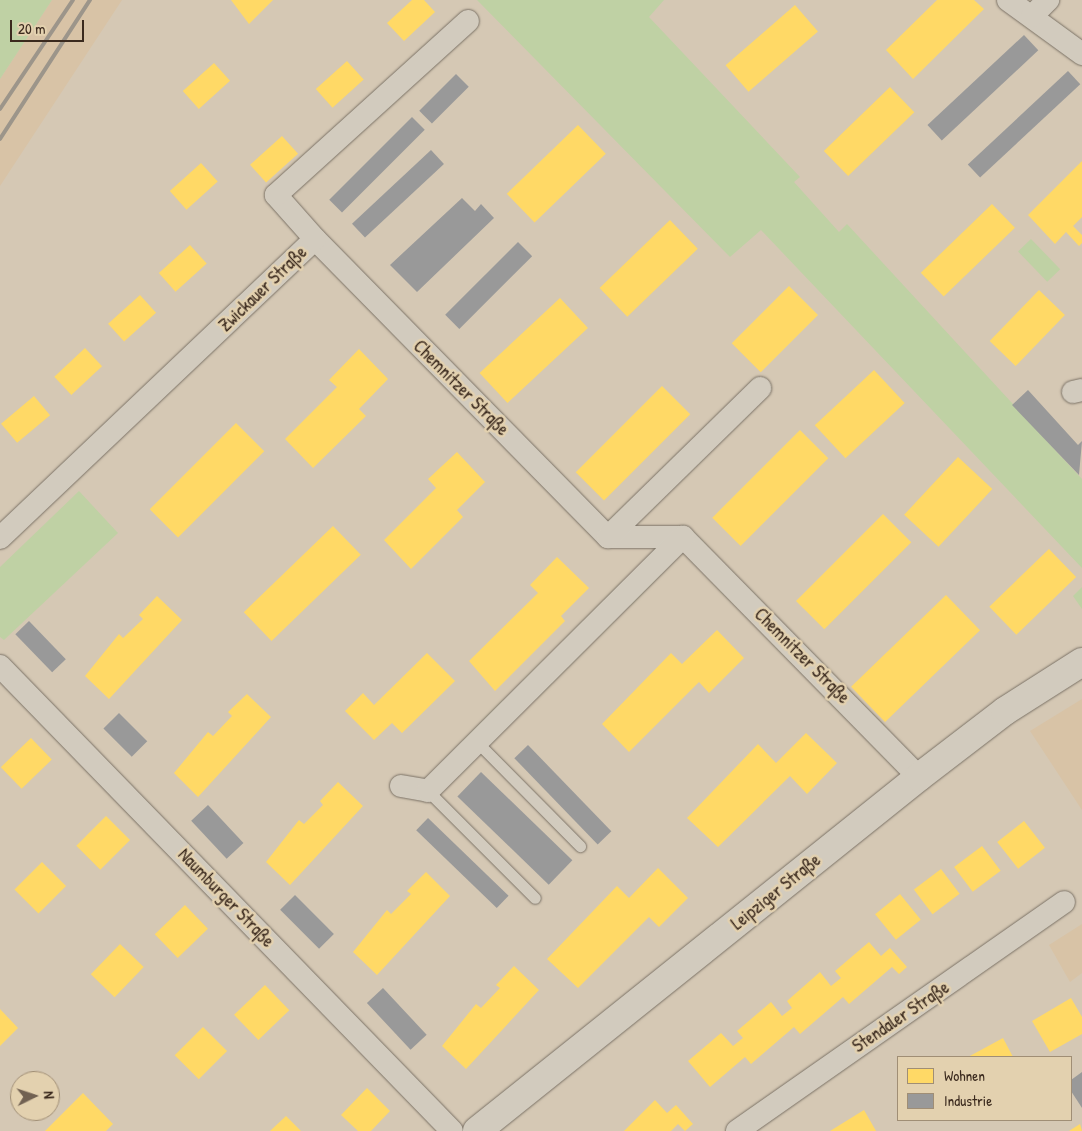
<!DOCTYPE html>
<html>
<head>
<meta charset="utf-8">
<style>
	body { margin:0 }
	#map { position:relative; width:1082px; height:1131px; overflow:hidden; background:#d5c8b4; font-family:"Patrick Hand",sans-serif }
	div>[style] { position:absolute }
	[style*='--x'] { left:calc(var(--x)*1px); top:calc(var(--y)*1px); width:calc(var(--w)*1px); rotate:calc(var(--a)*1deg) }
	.built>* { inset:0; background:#d8c3a6 }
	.green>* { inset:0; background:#bfd1a4; transform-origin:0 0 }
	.homes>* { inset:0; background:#ffd966; transform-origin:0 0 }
	.industry>* { inset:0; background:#999; transform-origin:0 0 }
	.roads { filter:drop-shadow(0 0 1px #7b7266) drop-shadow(0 0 1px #7b7266) }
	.lane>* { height:11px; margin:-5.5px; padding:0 5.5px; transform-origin:5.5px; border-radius:5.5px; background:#d2cbbe }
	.street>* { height:22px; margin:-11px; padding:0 11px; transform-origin:11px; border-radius:11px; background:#d2cbbe }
	.secondary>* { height:28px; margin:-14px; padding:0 14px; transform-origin:14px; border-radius:14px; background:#d2cbbe }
	.rail>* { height:4px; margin:-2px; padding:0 2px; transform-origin:2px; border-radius:2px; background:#9c958a }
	span { translate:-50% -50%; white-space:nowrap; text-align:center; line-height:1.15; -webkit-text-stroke:5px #e3d1af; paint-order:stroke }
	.street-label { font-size:18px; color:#3b2a1e }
	.legend { position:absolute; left:897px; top:1056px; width:175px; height:65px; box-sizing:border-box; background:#e3d1af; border:1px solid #a08e75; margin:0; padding:6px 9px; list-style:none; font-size:15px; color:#3b2a1e }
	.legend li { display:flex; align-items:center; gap:10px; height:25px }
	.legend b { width:25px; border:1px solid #a08e75 }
	.north { position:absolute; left:10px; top:1071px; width:50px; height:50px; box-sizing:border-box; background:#e3d1af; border:1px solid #a08e75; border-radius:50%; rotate:86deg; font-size:14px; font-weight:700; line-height:20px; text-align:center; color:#3b2a1e }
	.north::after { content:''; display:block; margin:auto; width:18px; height:22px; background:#716152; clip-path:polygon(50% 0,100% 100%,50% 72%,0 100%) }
	.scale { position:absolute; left:10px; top:20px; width:74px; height:22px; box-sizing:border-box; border:2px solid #3b2a1e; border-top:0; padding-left:6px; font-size:15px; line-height:18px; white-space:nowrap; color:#3b2a1e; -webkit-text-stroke:4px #e3d1af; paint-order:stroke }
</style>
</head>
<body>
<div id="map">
	<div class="built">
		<i style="clip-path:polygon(52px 0,122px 0,0 186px,0 79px)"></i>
		<i style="clip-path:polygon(1082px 699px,1082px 810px,1030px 731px)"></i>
		<i style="clip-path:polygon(1082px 924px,1082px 973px,1070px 982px,1049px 945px)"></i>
	</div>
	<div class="green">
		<i style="clip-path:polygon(0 0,52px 0,0 79px)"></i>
		<i style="clip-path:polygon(477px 0,664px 0,649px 17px,800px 177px,794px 182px,839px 232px,847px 224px,1082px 479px,1082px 568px,761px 230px,730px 257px)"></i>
		<i style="left:1031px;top:239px;width:42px;height:18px;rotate:46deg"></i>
		<i style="clip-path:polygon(79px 491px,118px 533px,4px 640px,0 637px,0 567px)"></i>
		<i style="clip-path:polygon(1082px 587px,1082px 609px,1073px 596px)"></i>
	</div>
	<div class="homes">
		<i style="clip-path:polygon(231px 0,273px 0,249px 24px)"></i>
		<i style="clip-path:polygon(412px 0,424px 0,435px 12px,404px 41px,387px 23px)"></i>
		<i style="clip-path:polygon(937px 0,974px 0,984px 9px,913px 79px,886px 50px)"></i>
		<i style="left:795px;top:5px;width:35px;height:92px;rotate:49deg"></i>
		<i style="left:347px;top:61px;width:25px;height:42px;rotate:48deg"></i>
		<i style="left:214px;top:63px;width:24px;height:42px;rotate:48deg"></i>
		<i style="left:890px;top:87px;width:35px;height:92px;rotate:46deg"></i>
		<i style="left:578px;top:125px;width:40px;height:99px;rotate:46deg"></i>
		<i style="left:282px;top:136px;width:24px;height:43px;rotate:48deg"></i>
		<i style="clip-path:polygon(1082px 161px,1082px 217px,1073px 226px,1082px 235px,1082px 243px,1079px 246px,1066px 232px,1055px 244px,1028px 215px)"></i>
		<i style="left:201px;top:163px;width:25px;height:42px;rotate:48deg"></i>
		<i style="left:992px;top:204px;width:33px;height:99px;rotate:46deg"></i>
		<i style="left:670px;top:220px;width:40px;height:98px;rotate:46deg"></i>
		<i style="left:190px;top:245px;width:25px;height:42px;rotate:48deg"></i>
		<i style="left:789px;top:286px;width:41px;height:81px;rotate:45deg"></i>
		<i style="left:1039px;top:290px;width:36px;height:71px;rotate:44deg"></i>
		<i style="left:140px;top:295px;width:24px;height:43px;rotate:48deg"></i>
		<i style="left:560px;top:298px;width:41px;height:110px;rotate:47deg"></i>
		<i style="left:85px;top:348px;width:25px;height:42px;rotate:47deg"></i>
		<i style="clip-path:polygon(359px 349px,388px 379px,359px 409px,366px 416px,313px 468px,285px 439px,337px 387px,329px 380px)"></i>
		<i style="left:874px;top:370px;width:45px;height:81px;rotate:47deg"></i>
		<i style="left:662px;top:386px;width:40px;height:122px;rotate:45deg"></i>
		<i style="left:34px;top:396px;width:25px;height:43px;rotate:50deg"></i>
		<i style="left:236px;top:423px;width:40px;height:122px;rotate:45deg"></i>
		<i style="left:800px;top:430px;width:40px;height:124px;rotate:45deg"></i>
		<i style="clip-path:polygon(457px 452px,485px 482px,457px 510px,463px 517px,411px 569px,384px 540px,436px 488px,428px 479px)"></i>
		<i style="left:958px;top:457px;width:47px;height:79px;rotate:43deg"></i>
		<i style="left:883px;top:514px;width:40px;height:123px;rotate:45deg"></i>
		<i style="left:333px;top:526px;width:40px;height:124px;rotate:46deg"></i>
		<i style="left:1049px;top:549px;width:39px;height:83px;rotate:46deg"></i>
		<i style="clip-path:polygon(557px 557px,589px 588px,561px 616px,565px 621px,495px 691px,469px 661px,538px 593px,530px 585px)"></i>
		<i style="left:946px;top:595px;width:49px;height:132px;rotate:46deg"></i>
		<i style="clip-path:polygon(157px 596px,182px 620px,109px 699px,85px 676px,119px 634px,123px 638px,143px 619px,139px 615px)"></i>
		<i style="clip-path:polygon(717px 630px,744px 658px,709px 693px,699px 682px,629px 752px,602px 724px,671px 653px,682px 664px)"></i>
		<i style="clip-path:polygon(427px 653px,455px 681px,402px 733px,392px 723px,374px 740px,345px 711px,363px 693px,374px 705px)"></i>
		<i style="clip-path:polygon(247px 694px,271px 717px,198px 797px,174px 773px,208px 732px,213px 736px,232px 716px,228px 712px)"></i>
		<i style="clip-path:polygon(806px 733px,837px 763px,807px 794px,790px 776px,718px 847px,687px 818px,758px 744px,776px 763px)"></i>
		<i style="left:31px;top:738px;width:30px;height:42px;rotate:46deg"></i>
		<i style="clip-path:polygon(338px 782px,363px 806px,290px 885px,266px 862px,299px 820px,304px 824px,323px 805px,320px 801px)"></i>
		<i style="left:106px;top:816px;width:34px;height:42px;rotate:45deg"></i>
		<i style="left:1024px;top:821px;width:34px;height:34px;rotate:52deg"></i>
		<i style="left:982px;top:846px;width:31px;height:35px;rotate:53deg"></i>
		<i style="left:42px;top:862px;width:34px;height:39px;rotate:45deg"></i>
		<i style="clip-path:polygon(658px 868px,688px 898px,659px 927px,649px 917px,578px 988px,547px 959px,617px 886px,629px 898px)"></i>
		<i style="left:941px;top:869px;width:31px;height:34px;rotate:53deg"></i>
		<i style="clip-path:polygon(426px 872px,450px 896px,377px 975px,353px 952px,387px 910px,391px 914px,411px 894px,407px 891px)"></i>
		<i style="left:900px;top:894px;width:33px;height:32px;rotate:51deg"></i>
		<i style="left:185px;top:905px;width:33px;height:42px;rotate:46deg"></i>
		<i style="clip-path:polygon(869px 942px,881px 956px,890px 948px,907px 967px,899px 974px,892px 967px,849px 1004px,843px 997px,800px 1034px,794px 1027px,751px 1064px,745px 1057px,710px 1087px,688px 1061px,721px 1033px,733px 1046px,743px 1038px,737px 1031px,771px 1002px,782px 1016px,792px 1008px,787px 1001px,820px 972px,831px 986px,841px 978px,835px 971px)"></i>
		<i style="left:120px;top:944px;width:33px;height:42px;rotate:44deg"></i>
		<i style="clip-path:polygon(514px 966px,539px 990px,466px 1069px,442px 1046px,476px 1004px,481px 1008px,500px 988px,496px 985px)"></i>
		<i style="left:265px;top:985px;width:35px;height:43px;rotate:46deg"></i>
		<i style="clip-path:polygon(1071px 998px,1082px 1017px,1082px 1034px,1050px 1052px,1032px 1021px)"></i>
		<i style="clip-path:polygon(0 1009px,18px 1028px,0 1046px)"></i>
		<i style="left:203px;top:1027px;width:34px;height:40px;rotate:45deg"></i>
		<i style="clip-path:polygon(1003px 1038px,1013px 1057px,968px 1057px)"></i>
		<i style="clip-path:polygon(367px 1088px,390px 1111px,371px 1131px,358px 1131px,341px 1115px)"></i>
		<i style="clip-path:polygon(83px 1093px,113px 1124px,106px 1131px,45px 1131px)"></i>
		<i style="clip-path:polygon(655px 1100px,667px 1113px,676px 1105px,693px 1124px,685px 1131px,678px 1124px,671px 1131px,624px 1131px)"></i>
		<i style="clip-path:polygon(864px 1110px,876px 1131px,830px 1131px)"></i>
		<i style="clip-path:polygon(286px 1116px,301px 1131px,270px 1131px)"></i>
		<i style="clip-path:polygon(1080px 1124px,1082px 1131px,1069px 1131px)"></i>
	</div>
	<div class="industry">
		<i style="left:1024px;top:35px;width:21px;height:132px;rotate:47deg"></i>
		<i style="left:1068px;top:71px;width:18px;height:137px;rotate:47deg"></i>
		<i style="left:456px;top:74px;width:18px;height:52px;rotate:45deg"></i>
		<i style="left:412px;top:117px;width:18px;height:117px;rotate:45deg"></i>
		<i style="left:431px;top:150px;width:19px;height:108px;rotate:47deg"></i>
		<i style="clip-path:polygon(462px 198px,475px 211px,481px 204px,494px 218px,417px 292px,390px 265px)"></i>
		<i style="left:518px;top:242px;width:20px;height:103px;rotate:45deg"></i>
		<i style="clip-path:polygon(1028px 390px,1078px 445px,1082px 441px,1079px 475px,1012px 405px)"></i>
		<i style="left:29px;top:621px;width:53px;height:19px;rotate:46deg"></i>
		<i style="left:119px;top:713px;width:40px;height:22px;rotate:45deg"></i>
		<i style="left:528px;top:745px;width:120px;height:19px;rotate:46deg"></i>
		<i style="left:481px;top:772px;width:127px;height:34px;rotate:44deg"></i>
		<i style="left:208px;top:805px;width:52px;height:23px;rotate:47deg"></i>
		<i style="left:428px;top:818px;width:112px;height:17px;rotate:44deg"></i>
		<i style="left:295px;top:895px;width:55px;height:21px;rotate:45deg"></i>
		<i style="left:383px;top:988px;width:64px;height:22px;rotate:47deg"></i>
		<i style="clip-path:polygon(1082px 1072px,1082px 1108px,1071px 1091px,1071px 1080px)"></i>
	</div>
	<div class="roads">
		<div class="lane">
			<i style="--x:476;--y:741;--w:148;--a:45.3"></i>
			<i style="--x:428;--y:791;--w:151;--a:45"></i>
		</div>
		<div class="street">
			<i style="--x:1008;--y:0;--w:92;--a:36.1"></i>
			<i style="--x:1032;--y:16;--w:23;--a:-45"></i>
			<i style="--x:315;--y:239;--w:418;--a:45.5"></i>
			<i style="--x:608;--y:537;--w:75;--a:0"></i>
			<i style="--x:683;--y:537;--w:337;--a:45.5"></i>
			<i style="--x:1073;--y:392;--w:9;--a:-13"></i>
			<i style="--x:608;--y:537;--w:213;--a:-44.4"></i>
			<i style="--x:0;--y:538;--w:434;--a:-43.5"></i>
			<i style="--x:315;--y:239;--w:59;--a:-131.6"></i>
			<i style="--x:276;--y:195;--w:259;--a:-42.2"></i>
			<i style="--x:0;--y:666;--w:648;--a:45.81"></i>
			<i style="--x:401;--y:786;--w:27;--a:10"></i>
			<i style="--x:428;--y:791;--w:360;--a:-44.9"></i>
			<i style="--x:737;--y:1131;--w:399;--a:-35"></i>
		</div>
		<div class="secondary">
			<i style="--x:477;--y:1131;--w:566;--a:-38.69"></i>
			<i style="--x:919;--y:777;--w:108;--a:-37.5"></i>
			<i style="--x:1005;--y:711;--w:91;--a:-32.5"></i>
		</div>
	</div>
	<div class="rail">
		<i style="--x:0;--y:109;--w:131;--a:-56.2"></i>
		<i style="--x:0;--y:139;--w:166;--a:-57.1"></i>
	</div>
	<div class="street-label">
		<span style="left:263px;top:289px;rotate:-44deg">Zwickauer Straße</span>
		<span style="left:461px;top:388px;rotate:45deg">Chemnitzer Straße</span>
		<span style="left:802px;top:656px;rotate:45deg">Chemnitzer Straße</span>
		<span style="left:776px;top:892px;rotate:-39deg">Leipziger Straße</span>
		<span style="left:226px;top:898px;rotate:46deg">Naumburger Straße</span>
		<span style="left:901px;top:1017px;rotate:-34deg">Stendaler Straße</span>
	</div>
	<ul class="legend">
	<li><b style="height:14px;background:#ffd966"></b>Wohnen</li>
	<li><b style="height:14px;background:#999"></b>Industrie</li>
	</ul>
	<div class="north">N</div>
	<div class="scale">20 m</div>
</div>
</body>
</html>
